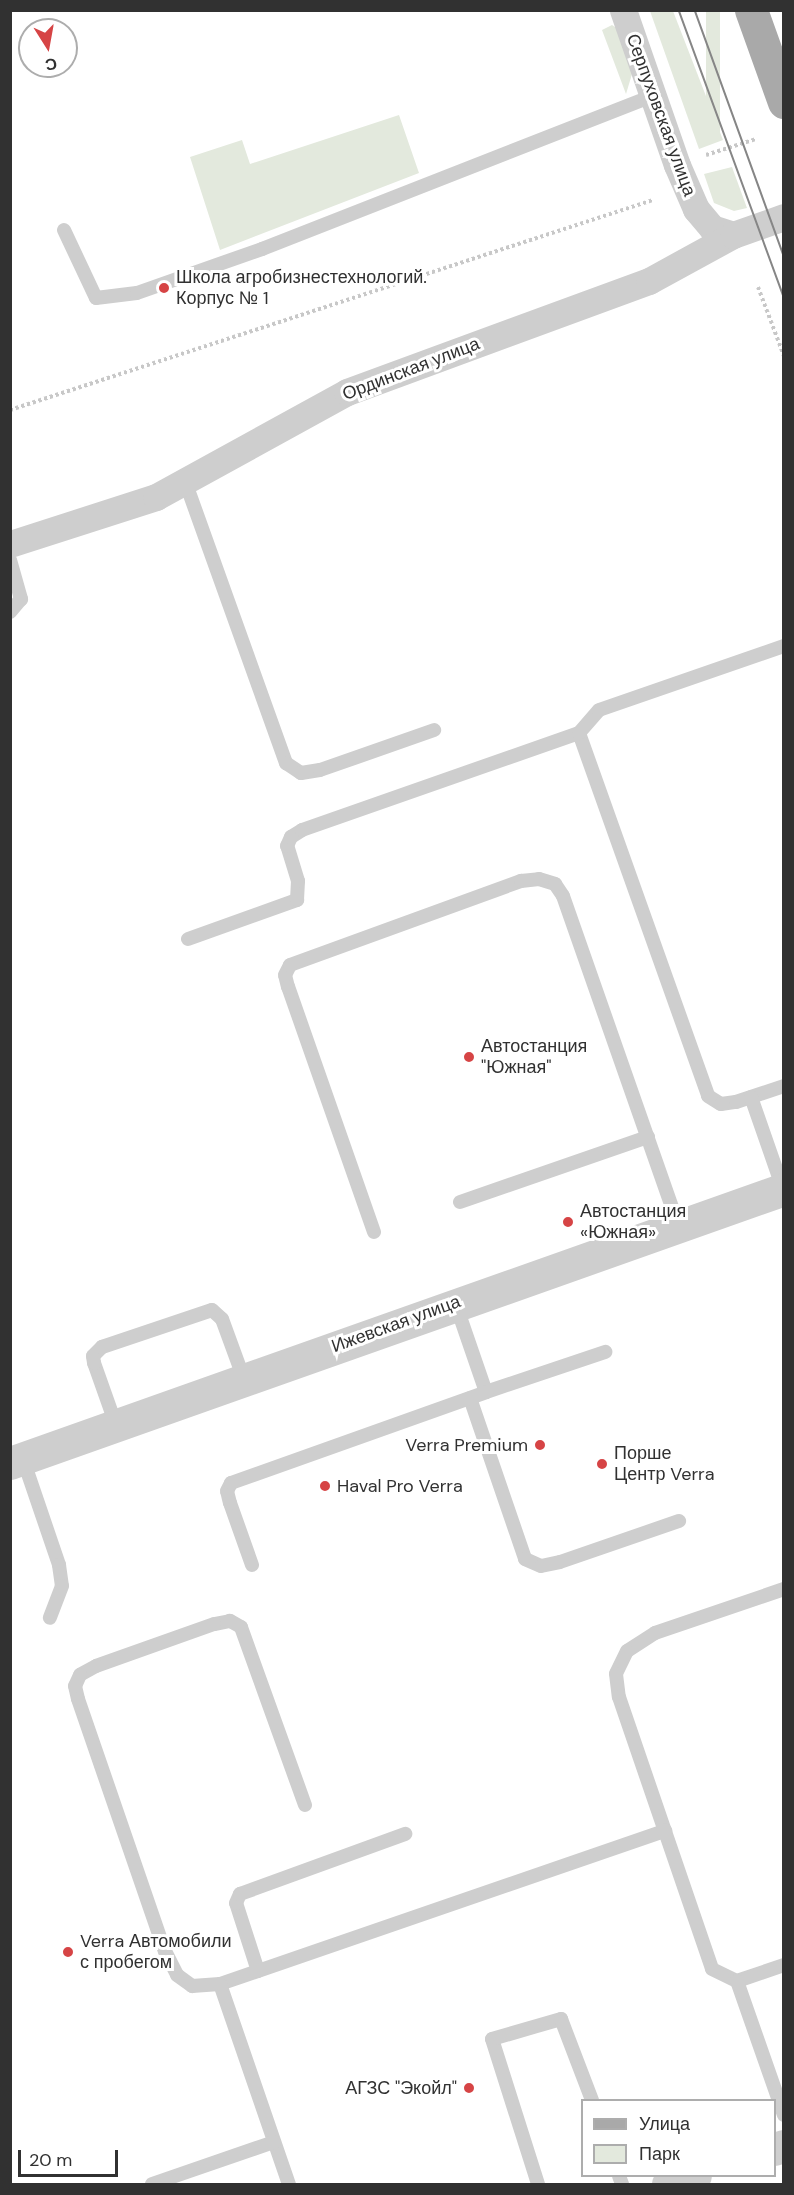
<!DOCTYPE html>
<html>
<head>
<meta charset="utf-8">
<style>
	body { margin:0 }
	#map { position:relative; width:794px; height:2195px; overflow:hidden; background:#fff; font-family:"DM Sans",sans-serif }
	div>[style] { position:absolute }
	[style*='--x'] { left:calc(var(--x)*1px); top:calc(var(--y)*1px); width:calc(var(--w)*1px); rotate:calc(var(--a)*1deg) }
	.green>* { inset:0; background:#e3e9dd; transform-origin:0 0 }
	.path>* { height:4px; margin-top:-2px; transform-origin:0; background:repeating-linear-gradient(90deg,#c8c8c8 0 3px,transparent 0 6px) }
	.service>* { height:14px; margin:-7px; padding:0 7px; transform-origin:7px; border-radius:7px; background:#cecece }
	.minor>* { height:27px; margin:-13.5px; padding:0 13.5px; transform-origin:13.5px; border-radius:13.5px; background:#cecece }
	.tertiary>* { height:33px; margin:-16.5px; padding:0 16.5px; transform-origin:16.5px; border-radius:16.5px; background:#cecece }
	.primary>* { height:33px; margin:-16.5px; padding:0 16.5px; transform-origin:16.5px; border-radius:16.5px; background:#a9a9a9 }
	.tram>* { height:1.5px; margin:-0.75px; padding:0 0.75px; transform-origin:0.75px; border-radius:0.75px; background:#868686 }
	.dots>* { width:16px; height:16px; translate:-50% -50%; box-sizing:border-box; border:3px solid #fff; border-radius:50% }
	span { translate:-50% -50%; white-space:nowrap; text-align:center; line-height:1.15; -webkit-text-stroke:6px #fff; paint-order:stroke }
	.street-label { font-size:18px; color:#313131 }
	.poi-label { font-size:18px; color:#313131 }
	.left { translate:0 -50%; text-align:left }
	.right { translate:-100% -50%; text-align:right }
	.frame { position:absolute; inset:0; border:12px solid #313131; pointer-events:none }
	.legend { position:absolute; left:581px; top:2099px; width:195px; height:78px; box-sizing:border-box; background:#fff; border:2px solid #adadad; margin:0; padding:8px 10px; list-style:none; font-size:18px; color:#313131 }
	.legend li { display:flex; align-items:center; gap:12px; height:30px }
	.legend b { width:30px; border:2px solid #adadad }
	.north { position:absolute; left:18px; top:18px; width:60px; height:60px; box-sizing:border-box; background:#fff; border:2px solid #adadad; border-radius:50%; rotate:169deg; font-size:16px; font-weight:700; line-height:24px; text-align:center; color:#313131 }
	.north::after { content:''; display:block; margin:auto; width:21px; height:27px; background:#d64445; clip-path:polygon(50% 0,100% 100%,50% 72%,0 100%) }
	.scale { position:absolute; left:18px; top:2150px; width:100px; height:27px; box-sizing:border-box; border:3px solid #313131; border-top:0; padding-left:8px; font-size:18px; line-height:21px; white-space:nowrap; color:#313131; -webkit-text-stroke:4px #fff; paint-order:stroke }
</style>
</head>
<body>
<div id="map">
	<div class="green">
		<i style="clip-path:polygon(650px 11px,673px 11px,723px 140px,699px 149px)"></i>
		<i style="left:706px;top:11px;width:14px;height:126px"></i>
		<i style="clip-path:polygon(612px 25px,618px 29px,632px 74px,626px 94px,602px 30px)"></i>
		<i style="clip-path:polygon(399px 115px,419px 173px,220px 250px,190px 157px,242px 140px,250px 164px)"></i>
		<i style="clip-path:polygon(732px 167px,747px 208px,734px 211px,714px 203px,704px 174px)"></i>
	</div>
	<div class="path">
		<i style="--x:706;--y:155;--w:52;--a:-17.7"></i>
		<i style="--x:758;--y:287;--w:74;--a:69.4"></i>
		<i style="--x:10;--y:410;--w:676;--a:-18.09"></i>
	</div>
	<div class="service">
		<i style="--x:64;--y:230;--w:75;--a:64.8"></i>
		<i style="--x:96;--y:298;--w:41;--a:-7"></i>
		<i style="--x:137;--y:293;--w:133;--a:-19.4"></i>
		<i style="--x:262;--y:249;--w:420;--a:-21.4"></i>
		<i style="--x:185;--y:481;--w:300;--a:70.3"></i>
		<i style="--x:286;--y:763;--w:18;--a:34"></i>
		<i style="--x:301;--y:773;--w:19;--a:-9"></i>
		<i style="--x:320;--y:770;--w:121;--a:-19.3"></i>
		<i style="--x:10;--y:560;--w:41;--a:74.2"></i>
		<i style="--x:21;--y:599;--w:17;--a:130"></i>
		<i style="--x:579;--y:733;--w:385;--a:70.4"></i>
		<i style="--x:708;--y:1096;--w:15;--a:32"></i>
		<i style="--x:721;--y:1104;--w:15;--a:-8"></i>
		<i style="--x:736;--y:1102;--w:51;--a:-18.4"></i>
		<i style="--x:188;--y:939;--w:116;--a:-19.7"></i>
		<i style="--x:297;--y:900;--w:19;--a:-87"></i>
		<i style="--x:298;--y:881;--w:37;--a:-107"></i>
		<i style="--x:287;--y:846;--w:10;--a:-66"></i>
		<i style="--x:291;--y:837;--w:13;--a:-32"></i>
		<i style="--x:302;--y:830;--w:293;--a:-19.3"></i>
		<i style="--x:579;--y:733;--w:30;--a:-49"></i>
		<i style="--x:599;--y:710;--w:196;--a:-19.1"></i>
		<i style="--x:751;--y:1097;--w:97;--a:70.8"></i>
		<i style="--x:460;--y:1202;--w:199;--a:-19.1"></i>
		<i style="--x:374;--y:1232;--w:260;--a:-109.3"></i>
		<i style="--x:288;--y:987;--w:12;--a:-104"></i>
		<i style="--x:285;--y:975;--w:11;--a:-63"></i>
		<i style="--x:290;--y:965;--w:246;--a:-20"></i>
		<i style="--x:521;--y:881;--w:18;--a:-6"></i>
		<i style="--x:539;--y:879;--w:17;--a:17"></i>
		<i style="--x:555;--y:884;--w:14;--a:56"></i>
		<i style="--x:563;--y:896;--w:349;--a:70.7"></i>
		<i style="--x:456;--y:1305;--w:92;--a:71"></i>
		<i style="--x:486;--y:1392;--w:126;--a:-18.6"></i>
		<i style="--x:470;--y:1398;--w:170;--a:71.1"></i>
		<i style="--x:525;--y:1559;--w:17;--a:24"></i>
		<i style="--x:541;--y:1566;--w:19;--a:-12"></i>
		<i style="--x:560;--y:1562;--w:126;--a:-19"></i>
		<i style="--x:116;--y:1425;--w:66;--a:-109.5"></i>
		<i style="--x:94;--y:1363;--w:7;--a:-98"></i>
		<i style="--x:93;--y:1356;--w:13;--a:-45"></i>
		<i style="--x:102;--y:1347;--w:116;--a:-18.6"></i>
		<i style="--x:212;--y:1310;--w:13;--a:42"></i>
		<i style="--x:222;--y:1319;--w:64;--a:69.9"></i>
		<i style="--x:23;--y:1459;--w:112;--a:71.2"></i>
		<i style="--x:59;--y:1565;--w:21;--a:82"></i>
		<i style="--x:62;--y:1586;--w:34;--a:111"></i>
		<i style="--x:252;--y:1565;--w:66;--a:-109.5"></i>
		<i style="--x:230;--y:1503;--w:12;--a:-104"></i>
		<i style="--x:227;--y:1491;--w:9;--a:-63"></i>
		<i style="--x:231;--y:1483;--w:271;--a:-19.6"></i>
		<i style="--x:784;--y:1589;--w:136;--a:161.2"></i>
		<i style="--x:655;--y:1633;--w:33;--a:147"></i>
		<i style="--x:627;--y:1651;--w:25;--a:116"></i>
		<i style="--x:616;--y:1674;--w:23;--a:83"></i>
		<i style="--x:619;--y:1697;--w:287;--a:71.1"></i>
		<i style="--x:712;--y:1969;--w:28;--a:26"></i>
		<i style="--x:737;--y:1981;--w:50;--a:-18.8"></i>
		<i style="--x:305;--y:1805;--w:189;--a:-109.8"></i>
		<i style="--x:241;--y:1627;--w:13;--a:-151"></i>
		<i style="--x:230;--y:1621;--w:16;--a:169"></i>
		<i style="--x:214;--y:1624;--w:125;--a:160.4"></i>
		<i style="--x:96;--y:1666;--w:18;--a:151"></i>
		<i style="--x:80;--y:1675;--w:12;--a:114"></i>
		<i style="--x:75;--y:1686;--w:13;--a:77"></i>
		<i style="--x:78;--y:1699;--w:267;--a:71"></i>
		<i style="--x:165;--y:1951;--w:27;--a:63"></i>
		<i style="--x:177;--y:1975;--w:19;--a:36"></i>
		<i style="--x:192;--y:1986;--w:28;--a:-4"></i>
		<i style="--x:220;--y:1984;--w:471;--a:-19"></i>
		<i style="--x:258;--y:1971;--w:71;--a:-107.9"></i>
		<i style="--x:236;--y:1903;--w:10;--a:-66"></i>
		<i style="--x:240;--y:1894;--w:176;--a:-20"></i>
		<i style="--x:737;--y:1981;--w:142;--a:70.7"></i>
		<i style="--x:220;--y:1984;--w:212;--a:71"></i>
		<i style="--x:619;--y:2176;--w:9;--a:69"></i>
		<i style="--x:152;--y:2184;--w:129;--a:-19"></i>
		<i style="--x:538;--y:2184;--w:152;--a:-107.6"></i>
		<i style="--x:492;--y:2039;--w:72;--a:-16.2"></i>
		<i style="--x:561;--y:2019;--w:87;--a:69.1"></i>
	</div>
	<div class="minor">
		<i style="--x:623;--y:10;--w:164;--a:70.8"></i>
		<i style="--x:677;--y:165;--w:48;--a:66.6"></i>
		<i style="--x:696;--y:209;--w:25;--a:50"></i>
		<i style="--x:712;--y:228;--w:22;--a:18"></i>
		<i style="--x:10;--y:544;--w:153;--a:-17.8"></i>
		<i style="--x:156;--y:497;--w:218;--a:-28.8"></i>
		<i style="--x:347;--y:392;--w:322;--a:-20.2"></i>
		<i style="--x:649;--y:281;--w:96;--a:-28.7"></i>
		<i style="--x:733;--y:235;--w:54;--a:-19.4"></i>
	</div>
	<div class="tertiary">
		<i style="--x:10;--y:1463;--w:821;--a:-19.49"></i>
		<i style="--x:774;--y:2149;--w:10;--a:-17"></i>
		<i style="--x:668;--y:2184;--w:28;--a:-17"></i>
	</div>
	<div class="primary">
		<i style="--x:751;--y:10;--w:98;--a:70.3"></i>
	</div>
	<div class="tram">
		<i style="--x:679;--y:10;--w:306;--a:69.9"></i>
		<i style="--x:695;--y:10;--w:262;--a:70.1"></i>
	</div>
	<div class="dots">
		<i style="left:164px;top:288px;background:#d64445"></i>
		<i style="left:469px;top:1057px;background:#d64445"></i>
		<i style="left:568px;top:1222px;background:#d64445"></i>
		<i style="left:540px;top:1445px;background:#d64445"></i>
		<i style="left:602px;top:1464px;background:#d64445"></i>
		<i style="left:325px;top:1486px;background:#d64445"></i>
		<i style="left:68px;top:1952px;background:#d64445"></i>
		<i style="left:469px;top:2088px;background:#d64445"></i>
	</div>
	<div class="street-label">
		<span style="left:661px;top:115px;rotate:70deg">Серпуховская улица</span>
		<span style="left:411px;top:369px;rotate:-21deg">Ординская улица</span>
		<span style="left:396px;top:1324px;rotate:-20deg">Ижевская улица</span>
	</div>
	<div class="poi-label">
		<span class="left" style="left:176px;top:288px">Школа агробизнестехнологий.<br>Корпус № 1</span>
		<span class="left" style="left:481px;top:1057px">Автостанция<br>"Южная"</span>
		<span class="left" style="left:580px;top:1222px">Автостанция<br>«Южная»</span>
		<span class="right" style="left:528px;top:1445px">Verra Premium</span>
		<span class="left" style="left:614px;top:1464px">Порше<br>Центр Verra</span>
		<span class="left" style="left:337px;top:1486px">Haval Pro Verra</span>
		<span class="left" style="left:80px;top:1952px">Verra Автомобили<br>с пробегом</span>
		<span class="right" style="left:457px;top:2088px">АГЗС "Экойл"</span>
	</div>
	<div class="frame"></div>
	<ul class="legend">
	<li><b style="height:8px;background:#a9a9a9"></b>Улица</li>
	<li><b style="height:16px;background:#e3e9dd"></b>Парк</li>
	</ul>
	<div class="north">С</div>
	<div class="scale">20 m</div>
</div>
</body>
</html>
